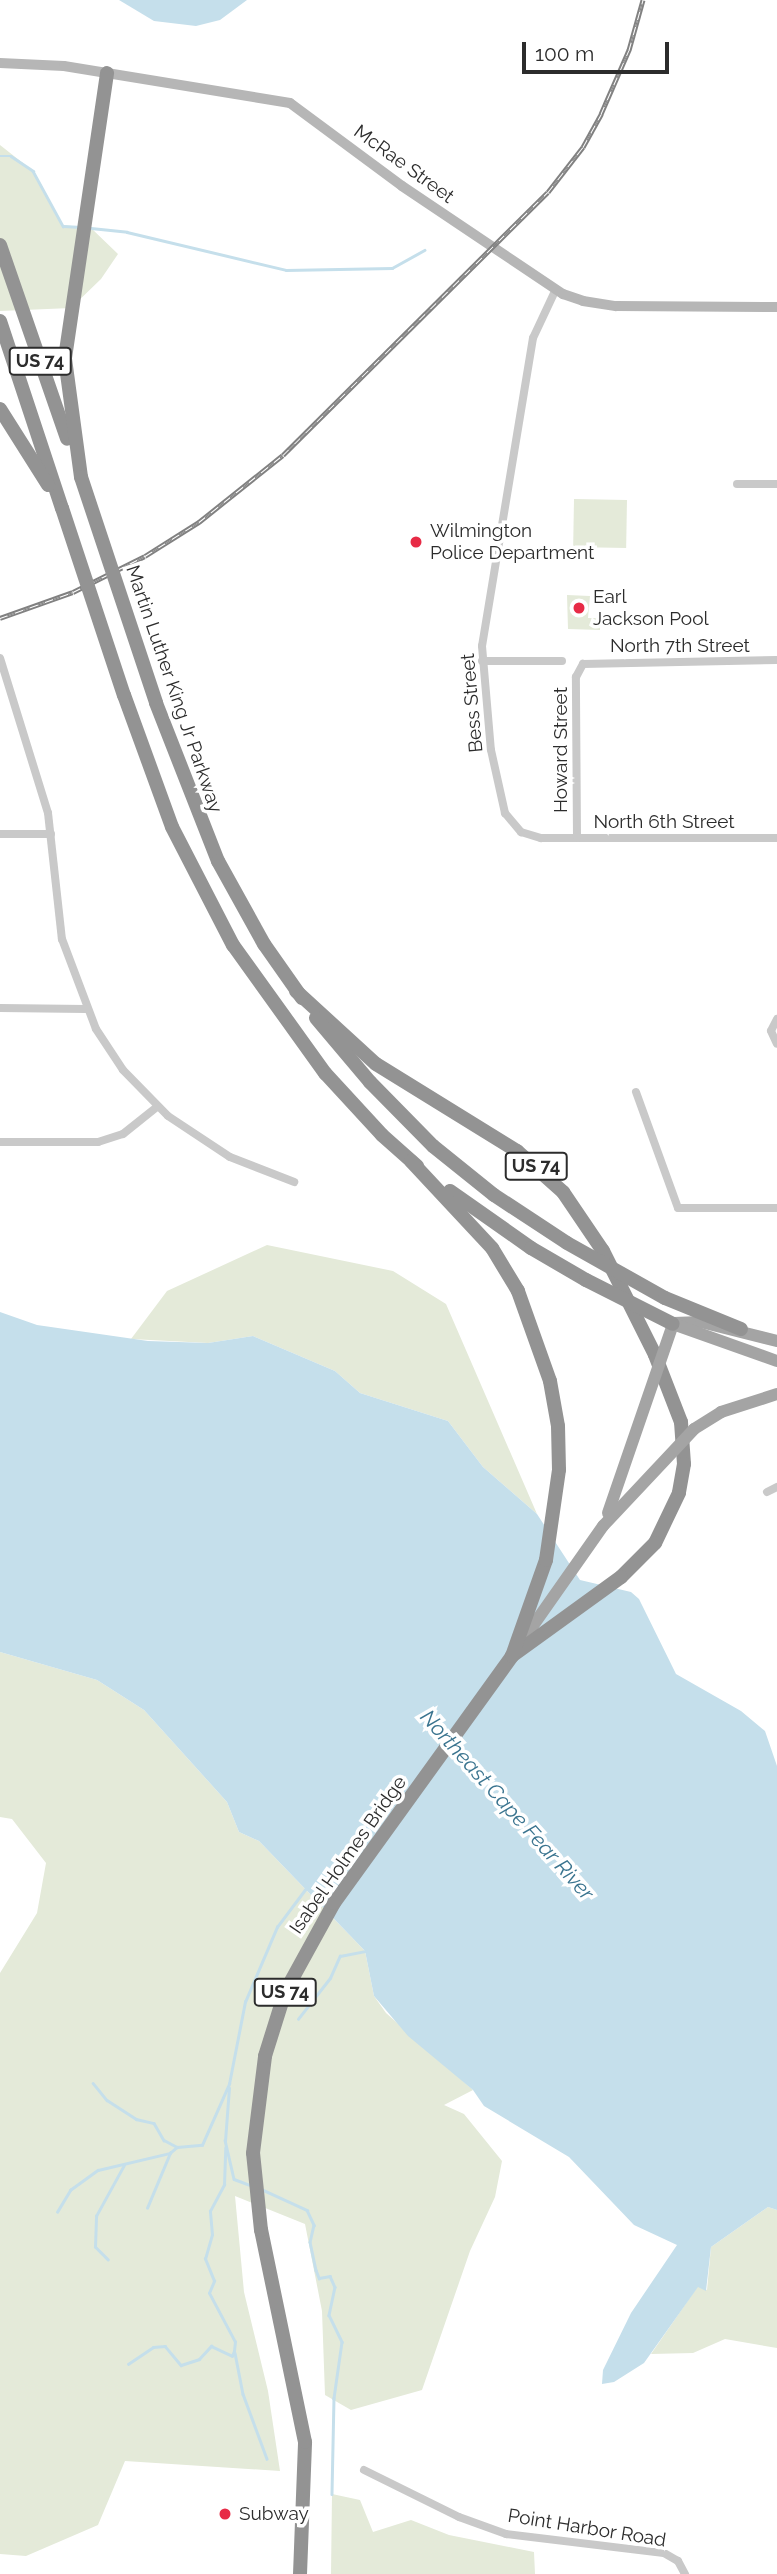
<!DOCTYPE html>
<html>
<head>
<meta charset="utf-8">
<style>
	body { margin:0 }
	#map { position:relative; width:777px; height:2574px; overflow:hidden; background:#fff; font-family:Raleway,sans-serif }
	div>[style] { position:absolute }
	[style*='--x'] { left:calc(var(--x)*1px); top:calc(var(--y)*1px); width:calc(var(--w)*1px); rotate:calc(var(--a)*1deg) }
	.green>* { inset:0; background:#e4ead9; transform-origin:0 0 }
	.water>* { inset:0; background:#c5dfeb }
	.stream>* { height:2.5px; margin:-1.25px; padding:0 1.25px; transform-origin:1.25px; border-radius:1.25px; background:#c5dfeb }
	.street>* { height:8px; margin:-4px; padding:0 4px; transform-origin:4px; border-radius:4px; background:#c9c9c9 }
	.secondary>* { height:10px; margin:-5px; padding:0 5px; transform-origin:5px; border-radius:5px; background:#b6b6b6 }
	.primary>* { height:12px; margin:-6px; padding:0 6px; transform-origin:6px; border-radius:6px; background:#a4a4a4 }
	.highway>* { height:14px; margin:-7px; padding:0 7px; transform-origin:7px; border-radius:7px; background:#939393 }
	.rail>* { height:5px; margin-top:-2.5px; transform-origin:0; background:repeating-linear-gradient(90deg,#fff 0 8px,#818181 0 16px); box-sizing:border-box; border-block:2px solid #818181 }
	.primary-bridge>* { height:12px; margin:-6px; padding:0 6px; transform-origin:6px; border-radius:6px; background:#a4a4a4 }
	.highway-bridge>* { height:14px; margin:-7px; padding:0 7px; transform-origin:7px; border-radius:7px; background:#939393 }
	.dots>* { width:19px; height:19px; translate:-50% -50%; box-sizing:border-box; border:4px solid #fff; border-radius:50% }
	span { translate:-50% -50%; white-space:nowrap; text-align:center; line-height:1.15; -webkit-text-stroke:7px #fff; paint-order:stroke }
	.shield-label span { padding:2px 5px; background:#fff; border:2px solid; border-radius:5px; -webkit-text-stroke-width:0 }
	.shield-label { font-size:18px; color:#2c2c2c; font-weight:700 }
	.street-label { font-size:19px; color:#2c2c2c }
	.poi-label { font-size:19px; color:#2c2c2c }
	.left { translate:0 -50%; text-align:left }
	.water-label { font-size:21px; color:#3a748f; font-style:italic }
	.scale { position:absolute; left:522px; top:42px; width:147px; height:32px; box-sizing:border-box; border:4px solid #2c2c2c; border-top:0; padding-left:9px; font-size:21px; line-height:24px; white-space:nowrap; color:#2c2c2c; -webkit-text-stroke:5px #fff; paint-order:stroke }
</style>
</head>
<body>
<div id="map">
	<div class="green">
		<i style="clip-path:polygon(0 145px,33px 171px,63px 225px,91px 228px,118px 254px,101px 279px,71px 308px,0 311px)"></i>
		<i style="left:574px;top:499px;width:53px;height:48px;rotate:1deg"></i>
		<i style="clip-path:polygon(567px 595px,590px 596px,588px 618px,600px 618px,600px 630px,568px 629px)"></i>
		<i style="clip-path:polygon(267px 1245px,393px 1271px,446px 1304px,537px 1514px,483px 1467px,448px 1421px,360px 1393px,335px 1371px,253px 1336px,208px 1343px,131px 1339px,167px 1291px)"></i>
		<i style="clip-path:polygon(0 1652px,97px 1680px,144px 1710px,227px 1802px,239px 1832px,259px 1841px,365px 1951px,374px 1996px,386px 2013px,473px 2090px,444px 2105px,464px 2114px,502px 2161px,495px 2197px,470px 2251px,422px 2390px,351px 2410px,325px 2395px,322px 2311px,305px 2224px,235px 2196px,244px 2292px,268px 2391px,280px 2471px,125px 2461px,98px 2525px,26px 2556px,0 2554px,0 1973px,37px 1913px,46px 1863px,12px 1819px,0 1817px)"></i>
		<i style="clip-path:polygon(768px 2207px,777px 2210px,777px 2348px,725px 2339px,693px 2353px,651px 2354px,698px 2286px,707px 2290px,711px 2247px)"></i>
		<i style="clip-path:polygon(332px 2494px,360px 2500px,373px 2532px,411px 2520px,449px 2535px,534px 2552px,535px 2574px,331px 2574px)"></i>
	</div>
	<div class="water">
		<i style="clip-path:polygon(119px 0,247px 0,220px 20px,196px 26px,154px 21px)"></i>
		<i style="clip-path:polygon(0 1312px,37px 1325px,148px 1341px,208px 1343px,253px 1336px,335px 1371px,360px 1393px,448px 1421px,483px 1467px,537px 1514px,580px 1580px,631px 1592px,639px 1599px,676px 1674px,741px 1711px,765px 1731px,777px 1766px,777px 2210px,768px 2207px,711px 2247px,706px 2291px,698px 2287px,644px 2363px,614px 2382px,602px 2384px,603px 2370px,631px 2313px,677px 2245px,634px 2225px,569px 2157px,484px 2106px,473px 2090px,408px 2036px,374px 1996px,365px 1951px,259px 1841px,239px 1832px,227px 1802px,144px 1710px,97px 1680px,0 1652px)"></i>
	</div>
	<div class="stream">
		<i style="--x:0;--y:156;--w:11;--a:0"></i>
		<i style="--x:11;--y:156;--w:27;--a:34"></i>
		<i style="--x:33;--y:171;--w:63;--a:61.4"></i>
		<i style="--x:63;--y:226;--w:18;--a:3"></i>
		<i style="--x:91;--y:228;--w:36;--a:6"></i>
		<i style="--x:127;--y:232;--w:163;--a:13.4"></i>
		<i style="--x:286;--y:270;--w:106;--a:-1.1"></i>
		<i style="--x:392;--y:268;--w:37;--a:-29"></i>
		<i style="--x:298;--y:2019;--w:52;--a:-52"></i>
		<i style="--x:330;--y:1978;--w:24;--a:-66"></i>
		<i style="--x:340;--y:1956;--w:25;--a:-11"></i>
		<i style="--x:93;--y:2083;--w:22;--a:51"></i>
		<i style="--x:107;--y:2100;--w:35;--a:33"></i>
		<i style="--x:136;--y:2119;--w:18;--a:13"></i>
		<i style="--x:154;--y:2123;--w:20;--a:60"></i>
		<i style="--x:164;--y:2140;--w:15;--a:28"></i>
		<i style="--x:177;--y:2147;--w:25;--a:-5"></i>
		<i style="--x:202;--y:2145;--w:67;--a:-66.1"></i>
		<i style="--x:229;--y:2084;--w:84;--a:-79"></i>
		<i style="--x:245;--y:2002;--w:82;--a:-66.9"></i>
		<i style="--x:277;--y:1927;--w:50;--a:-53.1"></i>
		<i style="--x:225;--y:2140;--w:40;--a:77"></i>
		<i style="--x:234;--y:2179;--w:19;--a:21"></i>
		<i style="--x:225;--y:2141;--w:53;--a:-85.7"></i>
		<i style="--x:261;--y:2189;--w:51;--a:24.5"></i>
		<i style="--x:307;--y:2210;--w:17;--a:65"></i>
		<i style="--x:314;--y:2225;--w:17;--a:103"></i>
		<i style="--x:310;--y:2242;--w:29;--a:78"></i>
		<i style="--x:316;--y:2270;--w:9;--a:69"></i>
		<i style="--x:319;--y:2278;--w:11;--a:-10"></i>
		<i style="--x:330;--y:2276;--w:12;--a:66"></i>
		<i style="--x:335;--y:2287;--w:29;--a:102"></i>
		<i style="--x:329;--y:2315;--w:30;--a:64"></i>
		<i style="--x:342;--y:2342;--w:57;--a:98.1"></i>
		<i style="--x:334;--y:2398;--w:96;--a:91.2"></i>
		<i style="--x:147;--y:2208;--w:60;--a:-67.3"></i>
		<i style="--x:170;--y:2153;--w:9;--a:-41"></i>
		<i style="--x:57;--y:2212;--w:26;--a:-59"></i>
		<i style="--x:70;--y:2190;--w:34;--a:-36"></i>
		<i style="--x:98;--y:2170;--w:74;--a:-13.3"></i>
		<i style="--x:108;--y:2260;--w:18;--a:-135"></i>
		<i style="--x:95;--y:2247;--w:31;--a:-88"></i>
		<i style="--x:96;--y:2216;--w:58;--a:-61.2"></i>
		<i style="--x:235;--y:2353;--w:42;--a:79"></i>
		<i style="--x:243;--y:2394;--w:69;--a:69.7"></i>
		<i style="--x:128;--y:2364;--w:30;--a:-34"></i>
		<i style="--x:153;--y:2347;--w:12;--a:-5"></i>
		<i style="--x:165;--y:2346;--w:25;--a:50"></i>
		<i style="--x:181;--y:2365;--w:19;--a:-18"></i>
		<i style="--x:199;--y:2359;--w:18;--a:-47"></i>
		<i style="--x:211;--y:2346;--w:23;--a:25"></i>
		<i style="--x:232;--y:2356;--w:5;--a:-68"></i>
		<i style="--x:234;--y:2351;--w:9;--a:-84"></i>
		<i style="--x:235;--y:2342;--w:55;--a:-118"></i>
		<i style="--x:209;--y:2293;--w:13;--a:-67"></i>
		<i style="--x:214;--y:2281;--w:24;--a:-112"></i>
		<i style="--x:205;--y:2259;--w:25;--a:-74"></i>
		<i style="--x:212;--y:2235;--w:24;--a:-95"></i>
		<i style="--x:210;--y:2211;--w:30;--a:-62"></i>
		<i style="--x:224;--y:2185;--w:37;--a:-88"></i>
	</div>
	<div class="street">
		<i style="--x:556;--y:289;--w:54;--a:115.1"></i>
		<i style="--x:533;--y:338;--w:312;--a:99.4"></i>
		<i style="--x:482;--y:646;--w:104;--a:85.1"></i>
		<i style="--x:491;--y:750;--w:65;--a:77.5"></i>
		<i style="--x:505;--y:813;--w:25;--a:50"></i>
		<i style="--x:521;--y:832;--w:21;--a:17"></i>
		<i style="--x:541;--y:838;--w:236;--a:0"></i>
		<i style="--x:737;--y:484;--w:40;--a:0"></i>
		<i style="--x:0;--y:658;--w:162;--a:72.8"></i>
		<i style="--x:48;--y:813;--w:127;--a:83.7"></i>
		<i style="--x:62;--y:939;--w:96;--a:69.3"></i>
		<i style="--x:96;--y:1029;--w:49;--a:56.6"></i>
		<i style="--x:123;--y:1070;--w:64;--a:45.6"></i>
		<i style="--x:168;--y:1116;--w:74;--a:33.5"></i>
		<i style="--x:230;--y:1157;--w:69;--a:21.3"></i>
		<i style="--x:482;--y:661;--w:80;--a:0"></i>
		<i style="--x:0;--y:834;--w:51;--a:0"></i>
		<i style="--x:577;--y:838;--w:161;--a:-90.4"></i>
		<i style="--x:576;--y:677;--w:15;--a:-62"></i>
		<i style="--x:583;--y:664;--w:194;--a:-1.2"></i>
		<i style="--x:0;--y:1008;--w:86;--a:0.7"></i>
		<i style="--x:777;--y:1019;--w:13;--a:117"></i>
		<i style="--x:771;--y:1031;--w:14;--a:65"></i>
		<i style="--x:636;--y:1092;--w:123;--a:70.1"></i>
		<i style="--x:678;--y:1208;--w:99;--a:0"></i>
		<i style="--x:0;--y:1142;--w:98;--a:0"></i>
		<i style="--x:98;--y:1142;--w:26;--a:-18"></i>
		<i style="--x:123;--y:1134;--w:43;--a:-38.5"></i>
		<i style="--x:767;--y:1492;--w:11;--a:-27"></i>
		<i style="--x:364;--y:2470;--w:106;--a:26.3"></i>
		<i style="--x:459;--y:2517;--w:50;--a:19.9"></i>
		<i style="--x:506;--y:2534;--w:159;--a:6.9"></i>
		<i style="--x:664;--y:2553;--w:16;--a:30"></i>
		<i style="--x:678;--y:2561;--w:15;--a:62"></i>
	</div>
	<div class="secondary">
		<i style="--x:0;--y:63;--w:64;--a:2.7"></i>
		<i style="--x:64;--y:66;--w:229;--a:9.3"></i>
		<i style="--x:290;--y:103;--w:139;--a:36.5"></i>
		<i style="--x:402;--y:186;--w:194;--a:33.9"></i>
		<i style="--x:563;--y:294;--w:21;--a:19"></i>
		<i style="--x:583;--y:301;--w:33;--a:9"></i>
		<i style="--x:616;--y:306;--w:161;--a:0.4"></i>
	</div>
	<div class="primary">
		<i style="--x:674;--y:1323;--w:27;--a:-2"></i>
		<i style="--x:701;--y:1322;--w:78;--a:14"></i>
		<i style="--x:673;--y:1324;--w:110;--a:19.6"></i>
		<i style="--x:518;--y:1647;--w:148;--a:-54.9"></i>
	</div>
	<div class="highway">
		<i style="--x:0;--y:245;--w:205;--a:70.9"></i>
		<i style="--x:0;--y:321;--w:197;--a:71.7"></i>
		<i style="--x:0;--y:409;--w:90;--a:57.7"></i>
		<i style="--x:81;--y:477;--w:120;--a:-97.7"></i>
		<i style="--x:65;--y:358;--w:288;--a:-81.6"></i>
		<i style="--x:124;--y:695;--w:140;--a:70"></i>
		<i style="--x:172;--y:827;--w:133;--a:62.7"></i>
		<i style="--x:233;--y:945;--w:158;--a:54.3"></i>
		<i style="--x:325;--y:1073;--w:84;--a:47.4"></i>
		<i style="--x:382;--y:1135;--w:47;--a:41.5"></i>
		<i style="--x:156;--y:703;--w:170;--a:68.6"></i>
		<i style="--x:218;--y:861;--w:95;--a:61"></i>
		<i style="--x:264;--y:944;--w:66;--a:54.9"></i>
		<i style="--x:296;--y:991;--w:108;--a:42.4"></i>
		<i style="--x:376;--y:1064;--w:166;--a:31.7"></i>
		<i style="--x:517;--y:1151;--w:62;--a:41.7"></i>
		<i style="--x:563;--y:1192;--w:71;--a:55.9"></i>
		<i style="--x:603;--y:1251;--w:116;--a:63.4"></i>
		<i style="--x:655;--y:1355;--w:72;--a:68.8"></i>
		<i style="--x:681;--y:1422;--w:42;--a:85.9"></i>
		<i style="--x:684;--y:1464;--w:29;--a:100"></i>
		<i style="--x:679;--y:1493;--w:55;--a:115.6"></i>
		<i style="--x:655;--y:1543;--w:48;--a:135"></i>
		<i style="--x:621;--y:1577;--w:135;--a:144.1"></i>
		<i style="--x:316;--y:1018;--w:84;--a:49.8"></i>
		<i style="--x:370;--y:1082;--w:90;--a:45.5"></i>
		<i style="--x:433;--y:1146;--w:78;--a:38.8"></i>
		<i style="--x:494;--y:1195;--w:87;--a:33.3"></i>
		<i style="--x:450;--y:1191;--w:99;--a:35.1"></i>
		<i style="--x:531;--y:1248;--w:64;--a:30.2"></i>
		<i style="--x:300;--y:2574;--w:132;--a:-87.8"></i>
		<i style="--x:305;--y:2442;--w:217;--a:-101.7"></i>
		<i style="--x:261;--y:2230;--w:77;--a:-95.9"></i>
		<i style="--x:253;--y:2153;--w:98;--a:-82.9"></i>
		<i style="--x:265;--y:2056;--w:67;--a:-72.6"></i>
		<i style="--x:285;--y:1992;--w:102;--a:-61.2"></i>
		<i style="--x:334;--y:1903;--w:304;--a:-54.2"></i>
		<i style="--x:512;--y:1656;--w:102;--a:-70.5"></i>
		<i style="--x:546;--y:1560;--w:91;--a:-81.8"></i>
		<i style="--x:559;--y:1470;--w:44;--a:-91.3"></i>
		<i style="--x:558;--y:1426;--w:46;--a:-100.1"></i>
		<i style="--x:550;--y:1381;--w:96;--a:-109.6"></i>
		<i style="--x:518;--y:1291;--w:50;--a:-121.2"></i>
		<i style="--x:492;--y:1248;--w:119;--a:-133"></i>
	</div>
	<div class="rail">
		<i style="--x:0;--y:618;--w:77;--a:-19.6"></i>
		<i style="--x:73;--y:592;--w:80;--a:-26.6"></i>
		<i style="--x:145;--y:556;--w:64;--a:-32.2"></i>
		<i style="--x:199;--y:522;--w:107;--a:-38.6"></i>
		<i style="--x:283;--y:455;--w:373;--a:-44.8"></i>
		<i style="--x:548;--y:192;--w:57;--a:-52.1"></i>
		<i style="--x:583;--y:147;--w:38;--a:-61"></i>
		<i style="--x:601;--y:114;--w:70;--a:-66.4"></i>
		<i style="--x:629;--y:50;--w:52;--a:-74.4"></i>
	</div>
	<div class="primary-bridge">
		<i style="--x:608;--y:1513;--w:200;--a:-71"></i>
		<i style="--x:603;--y:1526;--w:133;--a:-46.8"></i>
		<i style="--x:694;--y:1429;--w:32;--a:-32"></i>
		<i style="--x:721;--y:1412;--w:59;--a:-17.8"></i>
	</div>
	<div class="highway-bridge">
		<i style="--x:81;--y:477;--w:238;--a:71.6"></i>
		<i style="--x:62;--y:508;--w:197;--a:71.7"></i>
		<i style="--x:567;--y:1243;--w:112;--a:29.3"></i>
		<i style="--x:665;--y:1298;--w:82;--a:22.2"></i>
		<i style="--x:586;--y:1280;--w:97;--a:26.8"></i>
	</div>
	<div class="dots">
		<i style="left:416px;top:542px;background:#e72b46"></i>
		<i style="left:579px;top:608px;background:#e72b46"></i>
		<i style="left:225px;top:2514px;background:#e72b46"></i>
	</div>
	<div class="shield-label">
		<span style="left:40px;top:361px">US 74</span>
		<span style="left:536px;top:1166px">US 74</span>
		<span style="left:285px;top:1992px">US 74</span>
	</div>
	<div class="street-label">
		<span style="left:404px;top:164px;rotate:36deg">McRae Street</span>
		<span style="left:680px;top:646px">North 7th Street</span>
		<span style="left:174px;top:689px;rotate:71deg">Martin Luther King Jr Parkway</span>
		<span style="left:472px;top:703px;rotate:-95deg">Bess Street</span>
		<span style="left:561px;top:750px;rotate:-90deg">Howard Street</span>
		<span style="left:664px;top:822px">North 6th Street</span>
		<span style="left:348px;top:1855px;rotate:-55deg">Isabel Holmes Bridge</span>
		<span style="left:587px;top:2528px;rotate:9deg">Point Harbor Road</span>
	</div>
	<div class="poi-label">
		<span class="left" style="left:430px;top:542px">Wilmington<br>Police Department</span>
		<span class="left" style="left:593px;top:608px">Earl<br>Jackson Pool</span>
		<span class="left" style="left:239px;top:2514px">Subway</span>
	</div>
	<div class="water-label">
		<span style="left:507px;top:1805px;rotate:48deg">Northeast Cape Fear River</span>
	</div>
	<div class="scale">100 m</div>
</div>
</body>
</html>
